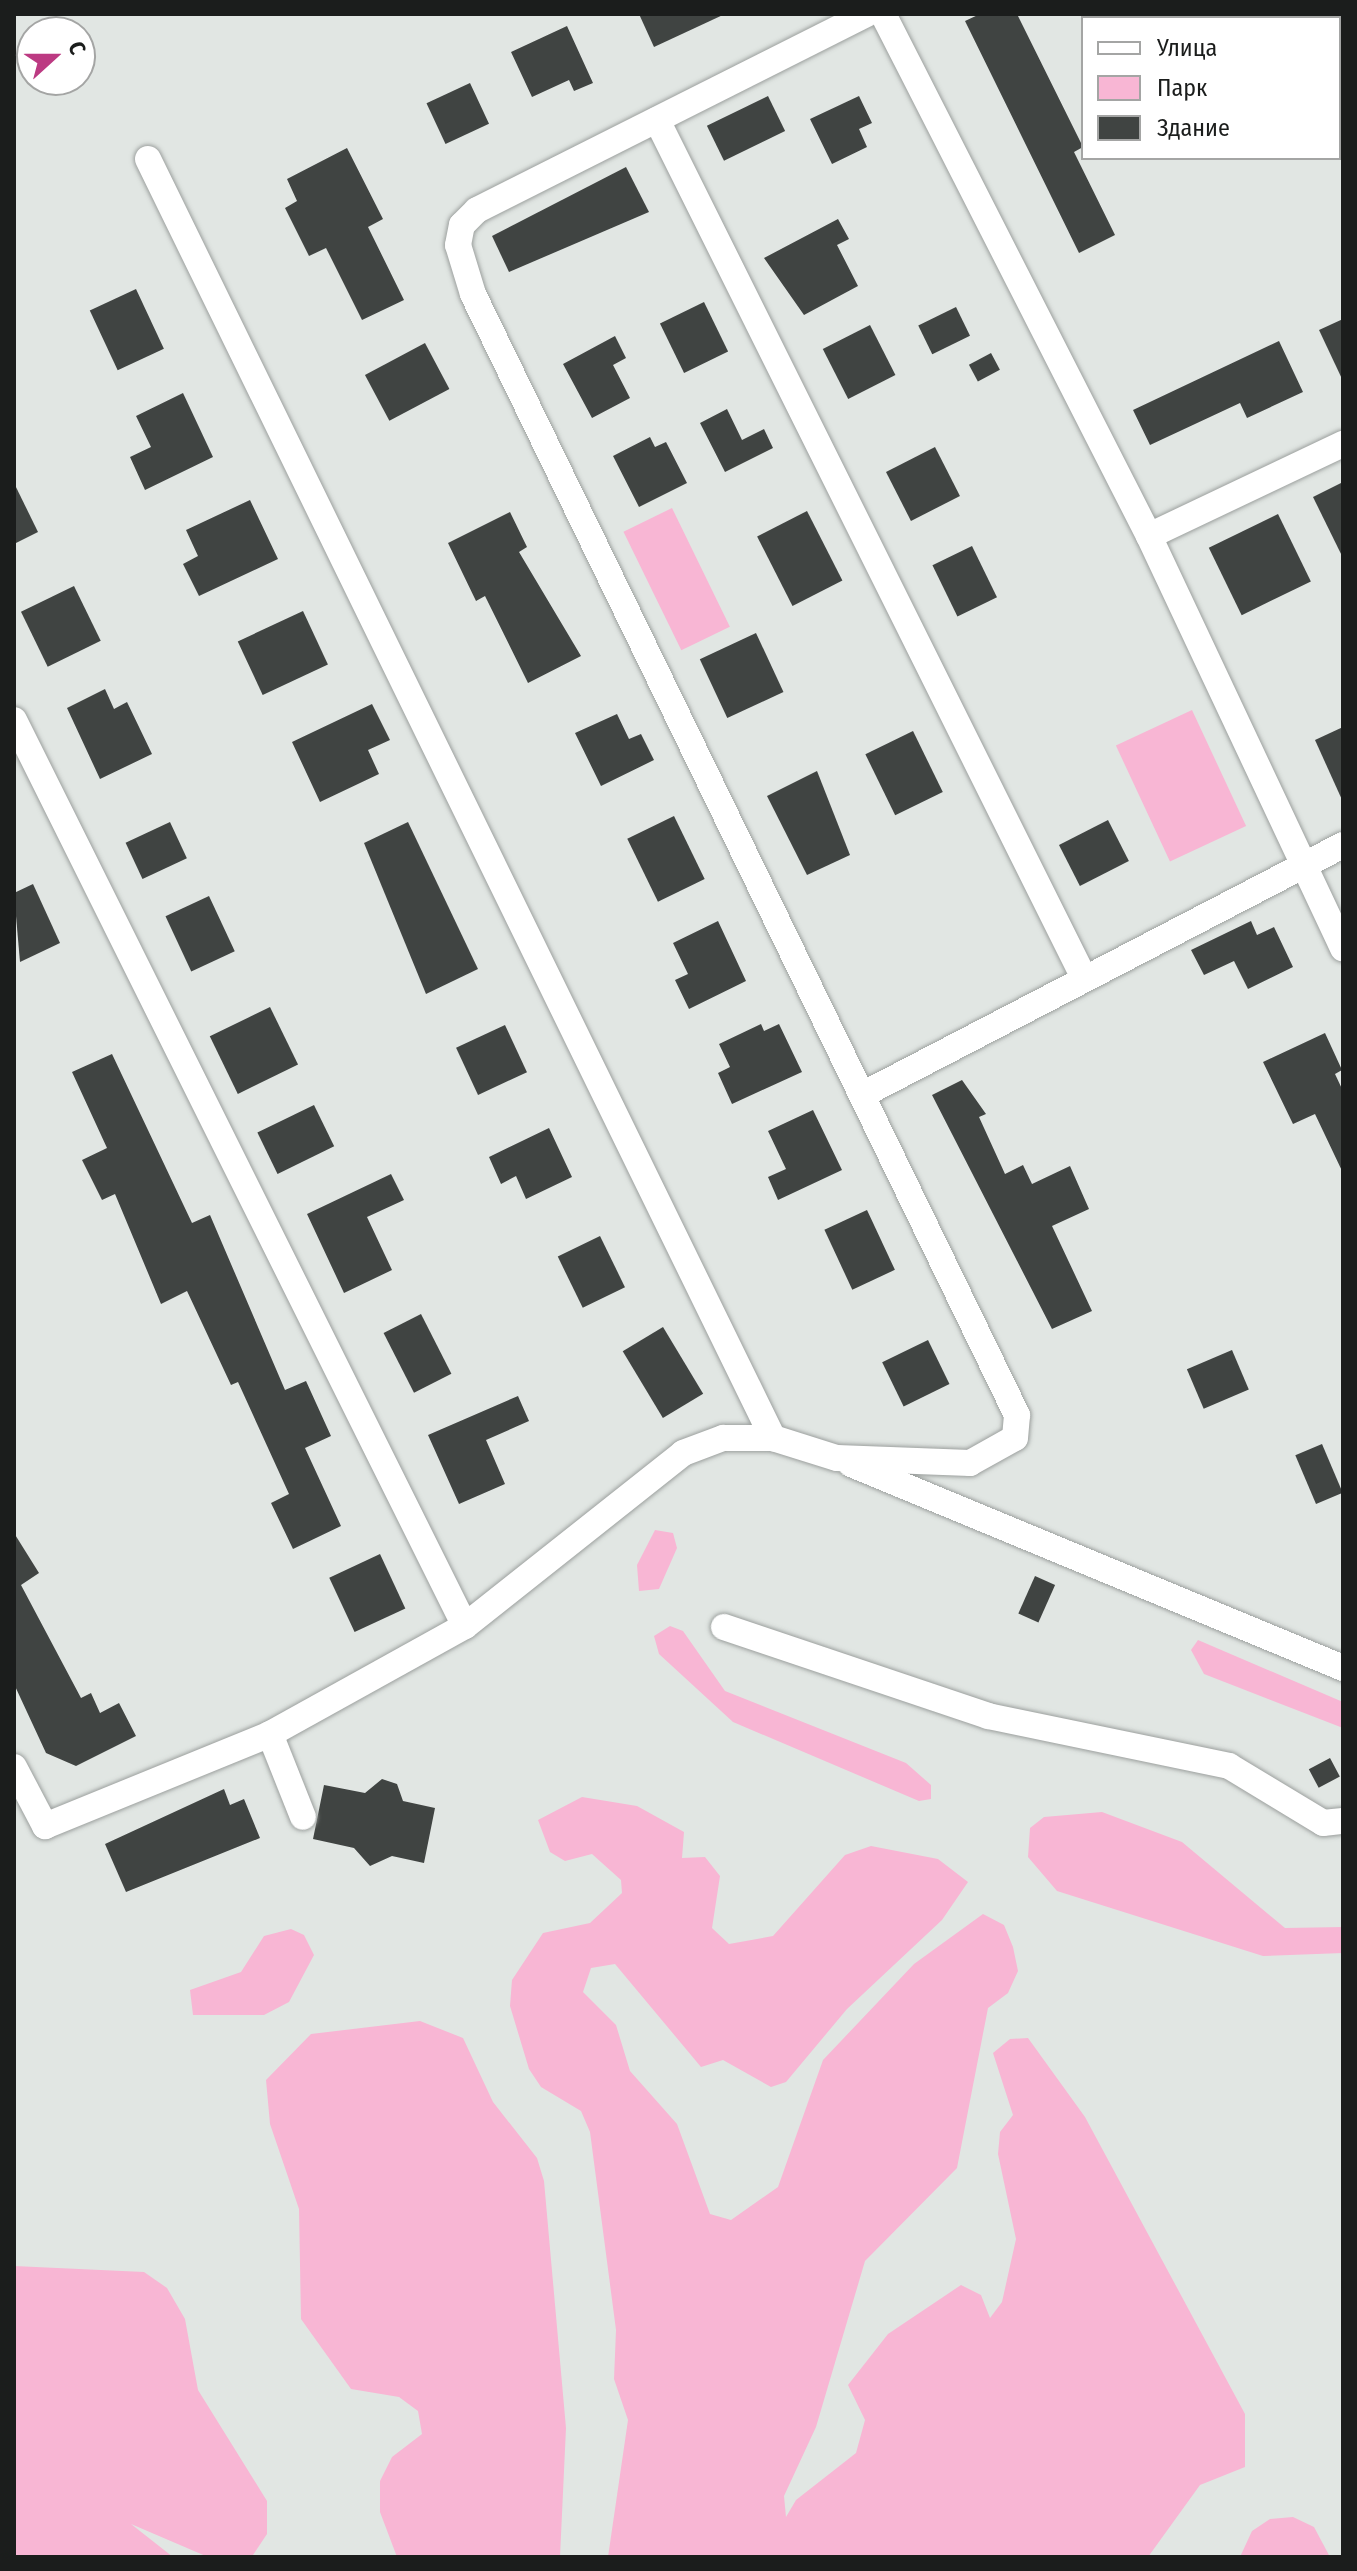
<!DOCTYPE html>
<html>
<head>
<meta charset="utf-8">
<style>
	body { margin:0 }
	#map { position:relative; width:1357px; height:2571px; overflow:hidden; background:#e1e6e3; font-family:"Fira Sans Condensed",sans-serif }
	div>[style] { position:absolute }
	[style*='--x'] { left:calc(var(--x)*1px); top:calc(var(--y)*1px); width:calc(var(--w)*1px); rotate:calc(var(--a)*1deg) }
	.green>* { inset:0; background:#f8b6d4; transform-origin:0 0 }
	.building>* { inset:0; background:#404442; transform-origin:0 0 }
	.roads { filter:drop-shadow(0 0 2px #9ca09e) drop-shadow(0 0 2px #9ca09e) }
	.minor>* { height:26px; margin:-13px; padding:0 13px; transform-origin:13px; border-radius:13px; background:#fff }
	span { translate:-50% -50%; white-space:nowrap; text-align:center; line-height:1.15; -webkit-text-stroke:8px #fff; paint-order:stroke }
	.frame { position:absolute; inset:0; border:16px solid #1b1d1c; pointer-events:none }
	.legend { position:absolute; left:1081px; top:16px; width:260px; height:144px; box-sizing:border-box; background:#fff; border:2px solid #a4a5a4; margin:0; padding:10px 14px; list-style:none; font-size:24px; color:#1b1d1c }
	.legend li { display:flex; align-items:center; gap:16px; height:40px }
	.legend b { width:40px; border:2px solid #a4a5a4 }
	.north { position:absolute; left:16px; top:16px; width:80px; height:80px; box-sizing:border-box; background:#fff; border:2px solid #a4a5a4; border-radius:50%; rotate:69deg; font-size:22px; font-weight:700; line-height:32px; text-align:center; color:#1b1d1c }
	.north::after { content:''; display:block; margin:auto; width:28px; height:36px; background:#bc3a82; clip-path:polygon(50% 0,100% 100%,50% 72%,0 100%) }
</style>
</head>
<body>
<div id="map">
	<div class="green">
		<i style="left:672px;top:508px;width:132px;height:54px;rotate:64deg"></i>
		<i style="left:1192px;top:710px;width:128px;height:84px;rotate:65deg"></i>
		<i style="clip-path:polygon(655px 1530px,673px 1533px,677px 1548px,659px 1589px,639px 1591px,637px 1565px)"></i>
		<i style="clip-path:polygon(670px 1626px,683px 1631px,725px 1691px,906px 1763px,931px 1785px,931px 1799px,919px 1801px,733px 1722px,659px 1654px,654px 1636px)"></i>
		<i style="clip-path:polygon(1198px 1640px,1343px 1702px,1343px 1728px,1204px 1674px,1191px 1650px)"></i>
		<i style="clip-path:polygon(582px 1797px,637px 1806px,684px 1832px,682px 1858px,705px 1857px,720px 1876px,712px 1928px,729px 1944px,773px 1936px,845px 1855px,871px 1846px,938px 1859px,968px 1882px,942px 1920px,847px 2009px,786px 2082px,771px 2087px,723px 2060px,701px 2067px,615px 1964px,591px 1968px,583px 1992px,616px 2025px,630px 2071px,677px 2124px,710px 2214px,731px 2220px,778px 2187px,823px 2060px,914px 1964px,983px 1914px,1004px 1925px,1013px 1947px,1018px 1971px,1008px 1993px,988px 2008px,957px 2168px,865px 2261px,816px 2427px,784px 2496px,786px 2517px,796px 2500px,856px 2453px,865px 2420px,848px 2385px,888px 2334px,961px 2285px,981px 2295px,990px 2318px,1002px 2302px,1016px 2239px,998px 2154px,1000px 2132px,1013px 2115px,993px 2053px,1010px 2039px,1028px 2038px,1085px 2117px,1245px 2414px,1245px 2467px,1200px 2485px,1148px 2557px,608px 2557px,628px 2420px,614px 2379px,616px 2330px,590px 2132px,581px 2111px,541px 2087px,529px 2069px,510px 2006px,512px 1980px,543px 1933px,590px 1923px,622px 1893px,621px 1880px,592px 1854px,565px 1861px,550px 1852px,538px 1820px)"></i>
		<i style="clip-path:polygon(1102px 1812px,1182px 1842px,1285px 1928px,1343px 1927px,1343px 1953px,1263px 1956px,1057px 1891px,1028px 1857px,1030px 1828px,1044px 1817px)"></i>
		<i style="clip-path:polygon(291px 1929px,304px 1935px,314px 1955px,289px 2002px,264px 2015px,193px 2015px,190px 1990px,241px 1972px,264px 1936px)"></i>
		<i style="clip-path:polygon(420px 2021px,463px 2038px,493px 2102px,537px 2158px,544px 2181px,566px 2428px,560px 2557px,397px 2557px,380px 2512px,380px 2481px,392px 2457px,422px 2434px,418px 2411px,399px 2397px,351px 2389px,301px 2319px,299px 2209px,270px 2124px,266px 2080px,311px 2034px)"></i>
		<i style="clip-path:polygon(14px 2266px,144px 2272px,167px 2288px,185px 2319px,198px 2390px,267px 2501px,267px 2534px,253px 2555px,208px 2557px,131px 2524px,173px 2557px,14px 2557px)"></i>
		<i style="clip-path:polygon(1293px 2517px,1314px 2527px,1330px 2557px,1240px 2557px,1252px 2531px,1270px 2519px)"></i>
	</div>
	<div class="building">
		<i style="clip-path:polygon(639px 14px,725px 14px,654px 47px)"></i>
		<i style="clip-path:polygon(980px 14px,1017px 14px,1083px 147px,1074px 152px,1115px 235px,1079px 253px,965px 21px)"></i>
		<i style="clip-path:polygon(567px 26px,593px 83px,574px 91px,569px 80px,532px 97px,511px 52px)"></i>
		<i style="left:470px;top:83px;width:45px;height:48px;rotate:65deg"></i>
		<i style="left:768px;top:96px;width:39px;height:68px;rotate:64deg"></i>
		<i style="clip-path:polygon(859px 96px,872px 123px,859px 129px,867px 147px,832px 164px,810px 119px)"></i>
		<i style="clip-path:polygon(347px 148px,383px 219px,368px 227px,404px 300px,362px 320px,326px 248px,309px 256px,285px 208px,297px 201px,287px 179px)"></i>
		<i style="clip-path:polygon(626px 167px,649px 212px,509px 272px,492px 236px)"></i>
		<i style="clip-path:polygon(838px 219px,849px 239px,837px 245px,858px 286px,804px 315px,764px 258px)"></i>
		<i style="left:136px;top:289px;width:66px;height:51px;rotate:65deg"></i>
		<i style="left:704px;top:302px;width:55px;height:49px;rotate:64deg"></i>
		<i style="left:956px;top:307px;width:32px;height:42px;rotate:64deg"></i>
		<i style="clip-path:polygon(1343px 319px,1343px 381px,1319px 330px)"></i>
		<i style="left:870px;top:325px;width:56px;height:53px;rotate:63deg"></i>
		<i style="clip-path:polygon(615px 336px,626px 358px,613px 365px,630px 398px,592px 418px,563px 364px)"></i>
		<i style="clip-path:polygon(1279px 341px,1303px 392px,1247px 418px,1240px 403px,1150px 445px,1133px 410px)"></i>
		<i style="left:425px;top:343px;width:52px;height:68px;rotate:62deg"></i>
		<i style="left:991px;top:353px;width:19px;height:25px;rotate:62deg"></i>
		<i style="clip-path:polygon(183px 393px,213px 457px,145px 490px,130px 457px,151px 447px,136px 416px)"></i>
		<i style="clip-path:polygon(727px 409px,742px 440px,764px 429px,773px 448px,725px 472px,700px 423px)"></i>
		<i style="clip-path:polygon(650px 437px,655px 447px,666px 442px,687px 483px,639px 507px,613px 456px)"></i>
		<i style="left:935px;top:447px;width:55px;height:55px;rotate:63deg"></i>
		<i style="clip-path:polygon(1343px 482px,1343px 558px,1313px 497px)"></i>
		<i style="clip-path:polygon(14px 483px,38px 532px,14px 544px)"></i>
		<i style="clip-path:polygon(250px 500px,278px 559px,199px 596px,183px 564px,198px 556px,186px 530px)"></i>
		<i style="left:807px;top:511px;width:78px;height:56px;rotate:63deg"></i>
		<i style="clip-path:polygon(510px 512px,527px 547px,519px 552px,581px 656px,528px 683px,485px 596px,476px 601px,448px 543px)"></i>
		<i style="left:1278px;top:514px;width:75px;height:77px;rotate:64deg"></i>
		<i style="left:972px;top:546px;width:57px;height:44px;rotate:64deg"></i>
		<i style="left:74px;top:586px;width:61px;height:59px;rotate:64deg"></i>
		<i style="left:303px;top:611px;width:59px;height:72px;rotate:65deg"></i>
		<i style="left:756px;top:633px;width:65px;height:62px;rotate:65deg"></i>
		<i style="clip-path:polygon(105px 689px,114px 709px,127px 702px,152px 754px,100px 779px,67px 708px)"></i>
		<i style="clip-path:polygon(372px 704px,390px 740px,368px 750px,379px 774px,320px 802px,292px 742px)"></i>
		<i style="clip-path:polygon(617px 714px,629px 739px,641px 734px,654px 760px,601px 786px,575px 733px)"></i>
		<i style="clip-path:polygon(1343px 727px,1343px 802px,1315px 740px)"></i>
		<i style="left:913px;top:731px;width:68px;height:53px;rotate:64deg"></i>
		<i style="clip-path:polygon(817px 771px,850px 855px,807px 875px,767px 796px)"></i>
		<i style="left:674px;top:816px;width:70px;height:52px;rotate:64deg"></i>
		<i style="left:1108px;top:820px;width:46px;height:55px;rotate:63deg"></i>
		<i style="left:170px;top:822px;width:40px;height:49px;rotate:65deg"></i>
		<i style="clip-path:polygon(408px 822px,478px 969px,426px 994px,364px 843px)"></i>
		<i style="clip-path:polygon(33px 884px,60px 943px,20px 962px,14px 893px)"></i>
		<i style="left:209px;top:896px;width:61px;height:48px;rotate:65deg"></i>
		<i style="clip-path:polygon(718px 921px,746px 981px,689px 1009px,675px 980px,688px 974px,673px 943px)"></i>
		<i style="clip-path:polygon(1251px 921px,1257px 935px,1274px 927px,1293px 967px,1248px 989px,1234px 961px,1204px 975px,1191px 950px)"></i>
		<i style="left:270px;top:1007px;width:64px;height:67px;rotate:64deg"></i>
		<i style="clip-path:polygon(761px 1024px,764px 1031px,779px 1024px,802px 1072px,732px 1104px,718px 1073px,730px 1067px,719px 1044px)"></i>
		<i style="left:505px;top:1025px;width:52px;height:54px;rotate:65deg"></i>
		<i style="clip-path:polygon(1325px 1033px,1342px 1070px,1335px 1074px,1343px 1091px,1343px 1173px,1315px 1114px,1293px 1124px,1263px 1062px)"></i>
		<i style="clip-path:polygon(112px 1054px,192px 1223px,210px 1215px,285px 1390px,306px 1381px,331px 1436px,305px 1448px,341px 1526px,293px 1549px,271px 1503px,289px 1494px,238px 1382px,231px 1385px,187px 1291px,161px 1304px,115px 1194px,102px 1200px,82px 1160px,107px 1148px,72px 1072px)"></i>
		<i style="clip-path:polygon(962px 1080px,986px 1114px,979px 1117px,1005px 1174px,1023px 1165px,1032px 1184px,1070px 1166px,1089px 1209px,1052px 1226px,1092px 1311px,1052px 1329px,932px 1095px)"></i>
		<i style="left:314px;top:1105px;width:46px;height:63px;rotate:64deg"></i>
		<i style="clip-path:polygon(813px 1110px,842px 1170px,778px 1200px,768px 1177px,786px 1169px,768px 1131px)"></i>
		<i style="clip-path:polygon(549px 1128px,572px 1177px,526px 1199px,516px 1176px,501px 1184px,489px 1157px)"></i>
		<i style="clip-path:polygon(391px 1174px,404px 1200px,367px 1217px,392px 1270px,344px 1293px,307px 1214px)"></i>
		<i style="left:867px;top:1210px;width:66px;height:47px;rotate:65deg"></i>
		<i style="left:600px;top:1236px;width:57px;height:47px;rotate:64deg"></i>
		<i style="left:421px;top:1314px;width:67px;height:42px;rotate:63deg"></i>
		<i style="left:663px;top:1327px;width:78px;height:47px;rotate:59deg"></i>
		<i style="left:928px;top:1340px;width:49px;height:51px;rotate:64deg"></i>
		<i style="left:1232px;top:1350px;width:43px;height:49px;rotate:67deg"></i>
		<i style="clip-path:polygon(518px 1396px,529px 1421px,486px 1440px,505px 1484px,459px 1504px,428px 1435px)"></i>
		<i style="left:1322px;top:1444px;width:53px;height:29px;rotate:67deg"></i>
		<i style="clip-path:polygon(14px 1533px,39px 1573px,21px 1585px,81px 1698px,91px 1693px,100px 1713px,119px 1703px,136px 1736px,76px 1766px,46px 1753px,14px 1684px)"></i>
		<i style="left:380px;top:1554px;width:60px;height:56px;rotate:65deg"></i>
		<i style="left:1035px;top:1576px;width:22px;height:41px;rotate:24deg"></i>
		<i style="left:1330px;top:1758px;width:21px;height:24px;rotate:62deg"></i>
		<i style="clip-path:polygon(382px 1779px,397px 1784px,403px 1801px,435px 1808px,424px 1863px,392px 1856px,370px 1866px,354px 1848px,313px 1839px,324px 1785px,365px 1793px)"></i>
		<i style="clip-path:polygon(224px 1789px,230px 1805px,244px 1799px,260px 1838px,126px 1892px,105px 1844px)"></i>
	</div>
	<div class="roads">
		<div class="minor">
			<i style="--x:883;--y:14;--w:586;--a:63"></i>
			<i style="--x:1149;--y:536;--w:456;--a:64.8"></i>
			<i style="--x:657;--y:120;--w:958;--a:63.54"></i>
			<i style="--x:148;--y:159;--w:1424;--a:63.96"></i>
			<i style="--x:1149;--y:536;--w:215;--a:-25.4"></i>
			<i style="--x:14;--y:720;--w:1012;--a:63.54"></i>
			<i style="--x:864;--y:1094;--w:540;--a:-27.47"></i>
			<i style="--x:851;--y:1464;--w:533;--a:22.52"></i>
			<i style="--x:724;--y:1627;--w:279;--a:18.6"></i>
			<i style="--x:988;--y:1716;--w:246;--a:11.7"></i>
			<i style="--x:1229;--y:1766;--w:110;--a:31.2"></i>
			<i style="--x:1323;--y:1823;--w:20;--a:-6"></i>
			<i style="--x:270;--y:1734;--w:89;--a:68.3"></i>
			<i style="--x:14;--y:1767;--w:67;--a:62.3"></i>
			<i style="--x:45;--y:1826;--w:243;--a:-22.2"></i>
			<i style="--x:270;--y:1734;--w:223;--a:-29"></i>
			<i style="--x:465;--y:1626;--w:278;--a:-38.4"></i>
			<i style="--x:683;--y:1453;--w:43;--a:-20.6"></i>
			<i style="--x:723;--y:1438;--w:50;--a:0"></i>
			<i style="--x:773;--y:1438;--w:67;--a:17.4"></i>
			<i style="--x:837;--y:1458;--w:133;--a:2.2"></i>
			<i style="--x:970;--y:1463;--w:51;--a:-29.1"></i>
			<i style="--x:1015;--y:1438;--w:23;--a:-85"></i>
			<i style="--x:1017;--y:1415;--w:1246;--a:-115.89"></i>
			<i style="--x:473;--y:294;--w:51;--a:-107"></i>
			<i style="--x:458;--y:245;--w:20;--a:-79"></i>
			<i style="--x:462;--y:225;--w:21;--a:-45"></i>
			<i style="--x:477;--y:210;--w:436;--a:-26.7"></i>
		</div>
	</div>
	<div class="frame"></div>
	<ul class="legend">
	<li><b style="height:10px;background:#fff"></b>Улица</li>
	<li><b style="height:22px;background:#f8b6d4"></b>Парк</li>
	<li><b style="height:22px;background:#404442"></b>Здание</li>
	</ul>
	<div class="north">С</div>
</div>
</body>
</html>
